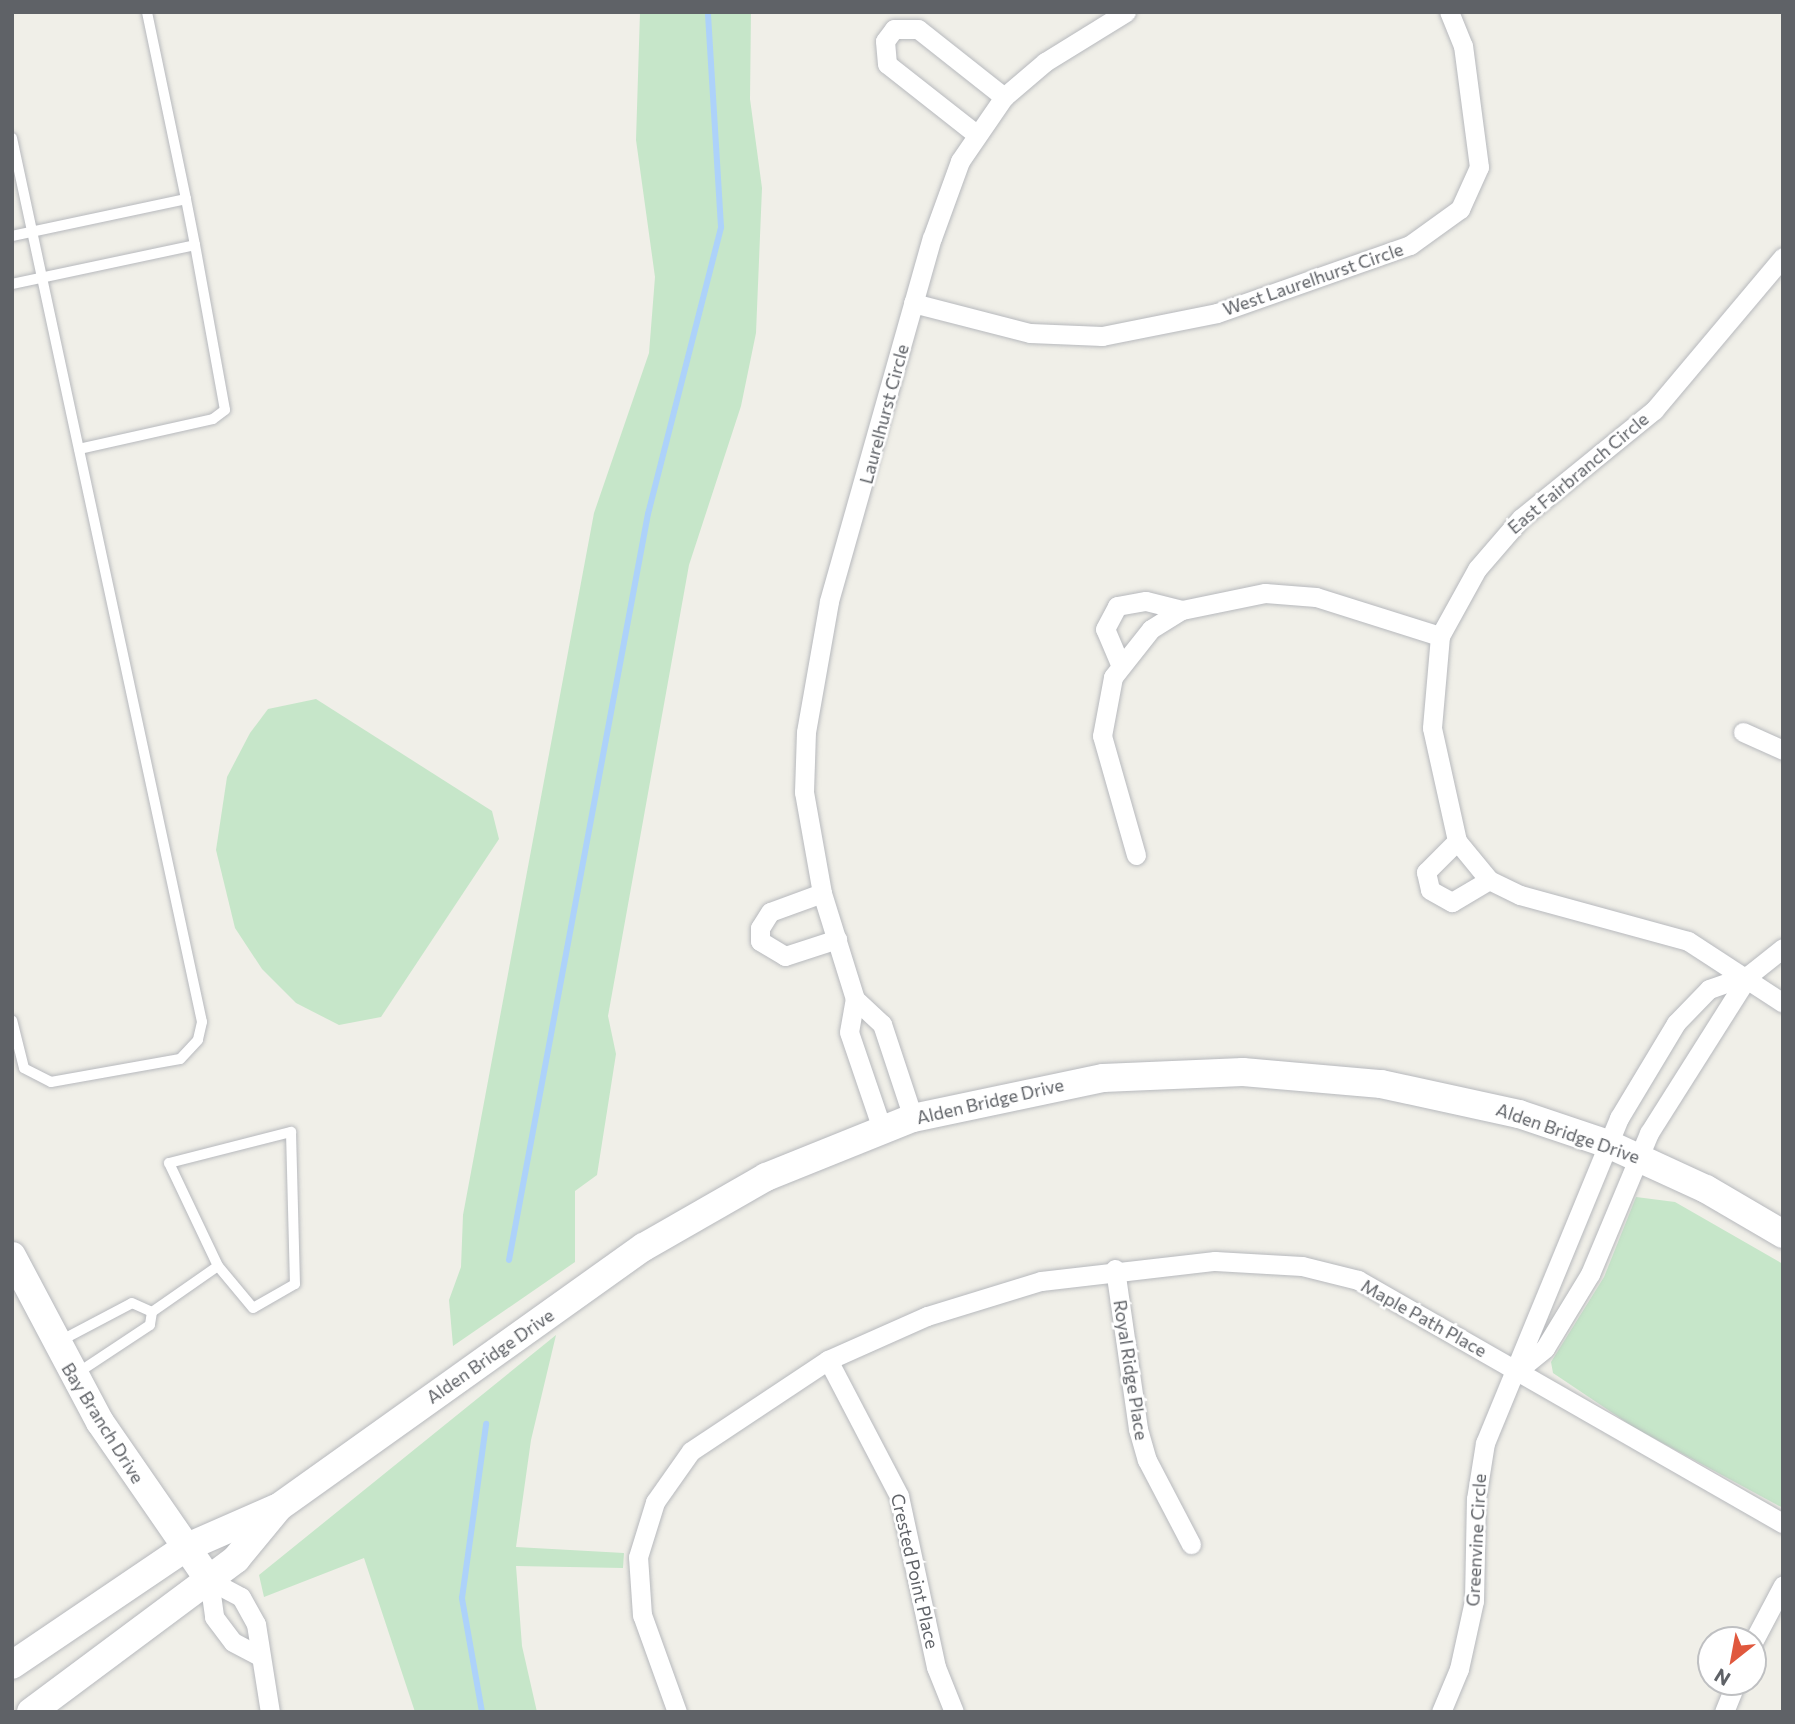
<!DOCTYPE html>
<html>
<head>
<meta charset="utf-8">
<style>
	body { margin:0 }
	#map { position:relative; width:1795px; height:1724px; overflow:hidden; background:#f0efe8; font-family:Commissioner,sans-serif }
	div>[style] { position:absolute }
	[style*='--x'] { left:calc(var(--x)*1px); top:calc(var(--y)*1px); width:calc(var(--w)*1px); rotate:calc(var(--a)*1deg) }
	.green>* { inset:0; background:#c6e6c9 }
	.stream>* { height:6px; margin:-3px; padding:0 3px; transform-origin:3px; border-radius:3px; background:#add2fa }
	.roads { filter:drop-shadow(0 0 2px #b7b9bd) drop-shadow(0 0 2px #b7b9bd) }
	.lane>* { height:10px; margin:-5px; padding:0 5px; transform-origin:5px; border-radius:5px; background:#fff }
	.street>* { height:19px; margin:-9.5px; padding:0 9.5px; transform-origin:9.5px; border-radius:9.5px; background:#fff }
	.secondary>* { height:28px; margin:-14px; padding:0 14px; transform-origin:14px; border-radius:14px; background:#fff }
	span { translate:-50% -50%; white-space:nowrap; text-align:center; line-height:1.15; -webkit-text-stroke:5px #fff; paint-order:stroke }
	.street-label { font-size:18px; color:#5f6267 }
	.frame { position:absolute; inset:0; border:14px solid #5f6267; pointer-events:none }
	.north { position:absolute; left:1697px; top:1626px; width:70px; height:70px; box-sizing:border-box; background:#fff; border:2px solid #bfc0c2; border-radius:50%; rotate:211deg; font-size:19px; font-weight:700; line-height:28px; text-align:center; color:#5f6267 }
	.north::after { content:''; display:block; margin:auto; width:24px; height:32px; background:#e0583d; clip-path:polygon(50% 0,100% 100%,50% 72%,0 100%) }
</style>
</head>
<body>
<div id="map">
	<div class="green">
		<i style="clip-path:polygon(640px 12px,751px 12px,750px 99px,762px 188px,756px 333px,741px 406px,689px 565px,608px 1016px,616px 1054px,597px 1175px,575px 1191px,575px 1262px,453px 1346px,449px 1300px,461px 1267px,463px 1215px,594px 513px,649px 353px,655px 277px,636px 140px)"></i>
		<i style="clip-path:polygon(316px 699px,492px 811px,499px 839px,381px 1017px,339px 1025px,296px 1003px,262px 969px,235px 928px,216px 850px,227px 777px,250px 733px,268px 709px)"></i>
		<i style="clip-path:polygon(1636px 1197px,1675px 1202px,1783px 1264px,1783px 1508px,1635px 1428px,1553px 1373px,1551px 1362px,1604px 1277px)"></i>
		<i style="clip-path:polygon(556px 1335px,531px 1440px,516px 1547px,624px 1553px,623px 1568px,516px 1566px,522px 1646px,537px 1712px,415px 1712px,364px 1558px,264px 1597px,259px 1575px)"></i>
	</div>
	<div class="stream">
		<i style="--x:509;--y:1260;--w:759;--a:-79.45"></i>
		<i style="--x:648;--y:514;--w:296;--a:-75.7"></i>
		<i style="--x:721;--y:227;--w:215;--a:-93.5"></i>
		<i style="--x:482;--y:1712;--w:116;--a:-100"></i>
		<i style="--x:462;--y:1598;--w:176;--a:-82.1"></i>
	</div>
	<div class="roads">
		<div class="lane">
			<i style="--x:12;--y:138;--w:904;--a:77.87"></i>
			<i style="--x:202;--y:1022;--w:18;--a:103"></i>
			<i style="--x:198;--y:1040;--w:26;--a:133"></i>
			<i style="--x:180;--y:1059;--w:131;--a:169.9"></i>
			<i style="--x:51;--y:1082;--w:30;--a:-153"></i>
			<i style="--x:24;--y:1068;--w:49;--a:-104"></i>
			<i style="--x:12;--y:236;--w:178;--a:-12"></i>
			<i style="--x:186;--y:199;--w:191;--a:-101.8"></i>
			<i style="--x:12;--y:284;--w:187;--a:-12"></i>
			<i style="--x:195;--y:245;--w:47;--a:-101.1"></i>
			<i style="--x:79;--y:449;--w:137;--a:-12.6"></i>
			<i style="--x:213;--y:419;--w:15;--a:-37"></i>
			<i style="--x:225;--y:410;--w:168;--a:-100.3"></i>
			<i style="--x:152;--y:1312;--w:80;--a:-34.9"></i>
			<i style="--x:218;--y:1266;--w:114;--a:-115.4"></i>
			<i style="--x:169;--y:1163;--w:126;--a:-14.3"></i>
			<i style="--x:291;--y:1132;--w:152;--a:88.5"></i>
			<i style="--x:295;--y:1284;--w:48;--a:150.3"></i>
			<i style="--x:253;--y:1308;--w:55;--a:-129.8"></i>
			<i style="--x:60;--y:1341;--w:81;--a:-27.8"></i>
			<i style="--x:132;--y:1303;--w:22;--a:24"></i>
			<i style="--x:152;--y:1312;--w:13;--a:99"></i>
			<i style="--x:150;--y:1325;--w:89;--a:146.5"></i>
		</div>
		<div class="street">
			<i style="--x:976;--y:134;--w:113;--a:-141.8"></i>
			<i style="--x:887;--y:64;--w:23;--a:-95"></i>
			<i style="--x:885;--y:41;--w:15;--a:-53"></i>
			<i style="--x:894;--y:29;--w:24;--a:0"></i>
			<i style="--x:918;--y:29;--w:110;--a:38.3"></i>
			<i style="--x:1783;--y:257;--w:200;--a:130.1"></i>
			<i style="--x:1654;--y:410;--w:171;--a:140.9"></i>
			<i style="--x:1521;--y:518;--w:67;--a:130.8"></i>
			<i style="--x:1477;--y:569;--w:77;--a:118.9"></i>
			<i style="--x:1440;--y:636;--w:92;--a:95"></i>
			<i style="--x:1432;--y:728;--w:116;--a:77.5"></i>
			<i style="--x:1457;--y:841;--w:50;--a:50.6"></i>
			<i style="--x:1489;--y:880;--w:34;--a:26"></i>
			<i style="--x:1520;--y:895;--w:174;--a:15.3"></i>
			<i style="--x:1688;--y:941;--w:113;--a:33.1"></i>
			<i style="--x:913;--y:303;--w:121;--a:14.4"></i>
			<i style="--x:1030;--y:333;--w:72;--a:2.4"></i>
			<i style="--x:1102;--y:336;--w:117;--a:-11.3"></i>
			<i style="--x:1217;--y:313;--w:205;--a:-19.4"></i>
			<i style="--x:1410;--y:245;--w:62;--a:-35.8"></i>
			<i style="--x:1460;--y:209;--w:46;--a:-65.7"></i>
			<i style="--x:1479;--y:167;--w:122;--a:-97.5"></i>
			<i style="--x:1463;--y:46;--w:37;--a:-112"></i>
			<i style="--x:1120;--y:664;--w:38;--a:-113"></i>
			<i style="--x:1105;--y:629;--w:26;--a:-62"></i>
			<i style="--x:1117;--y:606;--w:29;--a:-10"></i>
			<i style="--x:1146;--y:601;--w:37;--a:14"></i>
			<i style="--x:1743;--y:732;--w:44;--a:24.2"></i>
			<i style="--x:1457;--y:841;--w:44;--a:135"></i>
			<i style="--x:1426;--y:872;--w:18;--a:77"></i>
			<i style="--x:1430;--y:890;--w:25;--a:29"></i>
			<i style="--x:1452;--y:902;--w:43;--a:-30.7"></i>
			<i style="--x:1136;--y:855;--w:124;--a:-105.9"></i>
			<i style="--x:1102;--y:736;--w:60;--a:-79.4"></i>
			<i style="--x:1113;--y:677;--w:61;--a:-51.6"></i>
			<i style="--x:1151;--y:629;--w:36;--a:-32"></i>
			<i style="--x:1182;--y:610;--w:85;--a:-11.6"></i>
			<i style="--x:1265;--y:593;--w:51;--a:4.5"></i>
			<i style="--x:1316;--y:597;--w:130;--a:17.5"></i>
			<i style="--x:822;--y:893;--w:55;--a:159.9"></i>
			<i style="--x:770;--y:912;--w:19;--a:122"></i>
			<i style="--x:760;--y:928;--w:13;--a:90"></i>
			<i style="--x:760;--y:941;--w:29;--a:31"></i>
			<i style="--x:785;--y:956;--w:55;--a:-18.1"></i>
			<i style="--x:855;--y:999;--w:37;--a:43"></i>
			<i style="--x:882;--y:1024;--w:99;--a:71.7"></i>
			<i style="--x:882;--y:1129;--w:102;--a:-108.8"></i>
			<i style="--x:849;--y:1032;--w:34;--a:-80"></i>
			<i style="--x:855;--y:999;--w:111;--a:-107.3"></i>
			<i style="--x:822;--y:893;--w:103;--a:-100.1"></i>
			<i style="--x:804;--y:792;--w:60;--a:-88.1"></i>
			<i style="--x:806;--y:732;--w:133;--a:-80"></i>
			<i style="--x:829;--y:601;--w:377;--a:-74.2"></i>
			<i style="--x:932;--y:238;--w:82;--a:-70"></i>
			<i style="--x:960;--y:161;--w:78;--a:-55.5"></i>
			<i style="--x:1004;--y:97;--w:54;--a:-40.5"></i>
			<i style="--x:1045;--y:62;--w:95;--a:-31.7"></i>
			<i style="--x:1115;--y:1269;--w:162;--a:81.8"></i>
			<i style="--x:1138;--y:1429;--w:32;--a:74"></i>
			<i style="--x:1147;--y:1460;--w:95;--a:62.4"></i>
			<i style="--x:828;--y:1360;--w:153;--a:62.4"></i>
			<i style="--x:899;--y:1496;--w:175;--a:77.8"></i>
			<i style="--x:936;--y:1667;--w:48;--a:68.2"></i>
			<i style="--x:1517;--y:1371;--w:36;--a:-39"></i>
			<i style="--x:1545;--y:1348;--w:87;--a:-58.7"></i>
			<i style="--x:1590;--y:1274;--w:153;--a:-67.3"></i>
			<i style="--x:1649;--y:1133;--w:187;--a:-57.7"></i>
			<i style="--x:209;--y:1580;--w:36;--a:28"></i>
			<i style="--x:241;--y:1597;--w:31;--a:61"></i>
			<i style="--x:256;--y:1624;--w:89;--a:81"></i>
			<i style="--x:209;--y:1580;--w:37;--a:82"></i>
			<i style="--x:214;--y:1617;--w:31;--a:53"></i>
			<i style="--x:233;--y:1642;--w:27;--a:28"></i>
			<i style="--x:1753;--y:1642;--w:64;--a:-62.2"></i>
			<i style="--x:677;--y:1712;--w:103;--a:-109.8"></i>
			<i style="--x:642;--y:1615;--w:58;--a:-93.9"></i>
			<i style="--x:638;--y:1557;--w:58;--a:-72.8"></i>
			<i style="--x:655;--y:1502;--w:62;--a:-54.8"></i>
			<i style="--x:691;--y:1451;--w:164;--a:-33.6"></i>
			<i style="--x:828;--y:1360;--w:108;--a:-24"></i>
			<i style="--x:927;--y:1316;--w:119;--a:-17.1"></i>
			<i style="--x:1041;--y:1281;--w:175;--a:-6.6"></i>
			<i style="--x:1215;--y:1261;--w:87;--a:3.3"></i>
			<i style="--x:1302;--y:1266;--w:58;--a:14"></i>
			<i style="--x:1358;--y:1280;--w:490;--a:29.8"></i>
			<i style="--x:1441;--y:1712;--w:47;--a:-67.3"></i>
			<i style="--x:1459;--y:1669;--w:70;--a:-77.6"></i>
			<i style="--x:1474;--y:1601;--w:102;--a:-88.9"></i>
			<i style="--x:1476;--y:1499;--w:57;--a:-80.9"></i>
			<i style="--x:1485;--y:1443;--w:352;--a:-67.6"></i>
			<i style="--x:1619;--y:1118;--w:111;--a:-59"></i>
			<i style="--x:1676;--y:1023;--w:47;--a:-45.9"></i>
			<i style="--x:1709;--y:989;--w:42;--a:-19.3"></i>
			<i style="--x:1749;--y:975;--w:43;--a:-38.5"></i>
			<i style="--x:1724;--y:1712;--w:32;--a:-68"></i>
		</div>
		<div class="secondary">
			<i style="--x:12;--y:1256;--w:188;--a:62.1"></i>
			<i style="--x:100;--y:1422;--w:192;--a:55.4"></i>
			<i style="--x:12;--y:1665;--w:209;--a:-34.1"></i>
			<i style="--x:185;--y:1548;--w:99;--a:-23.7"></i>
			<i style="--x:31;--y:1712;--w:256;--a:-36.7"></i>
			<i style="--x:236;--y:1559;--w:67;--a:-50.4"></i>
			<i style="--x:279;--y:1507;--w:448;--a:-35.5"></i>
			<i style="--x:644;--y:1247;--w:141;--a:-29.8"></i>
			<i style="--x:766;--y:1177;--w:158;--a:-21.9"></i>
			<i style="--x:913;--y:1118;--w:194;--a:-11.9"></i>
			<i style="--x:1103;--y:1078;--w:140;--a:-2.5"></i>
			<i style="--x:1243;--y:1072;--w:139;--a:5"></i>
			<i style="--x:1381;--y:1084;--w:141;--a:12.3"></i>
			<i style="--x:1519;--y:1114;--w:94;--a:18.6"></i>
			<i style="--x:1608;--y:1144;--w:108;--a:24.7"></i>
			<i style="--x:1706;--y:1189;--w:89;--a:30.3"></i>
		</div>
	</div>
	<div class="street-label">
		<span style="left:1313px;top:279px;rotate:-19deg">West Laurelhurst Circle</span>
		<span style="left:884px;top:414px;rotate:-75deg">Laurelhurst Circle</span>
		<span style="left:1578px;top:473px;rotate:-40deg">East Fairbranch Circle</span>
		<span style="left:990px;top:1101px;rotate:-13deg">Alden Bridge Drive</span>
		<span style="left:1568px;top:1133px;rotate:19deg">Alden Bridge Drive</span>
		<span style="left:1424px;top:1318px;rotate:29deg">Maple Path Place</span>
		<span style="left:490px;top:1356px;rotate:-35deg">Alden Bridge Drive</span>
		<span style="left:1131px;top:1370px;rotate:81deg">Royal Ridge Place</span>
		<span style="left:103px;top:1423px;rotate:58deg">Bay Branch Drive</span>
		<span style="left:1476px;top:1540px;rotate:-87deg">Greenvine Circle</span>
		<span style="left:915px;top:1571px;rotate:77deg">Crested Point Place</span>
	</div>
	<div class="frame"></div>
	<div class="north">N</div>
</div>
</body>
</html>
